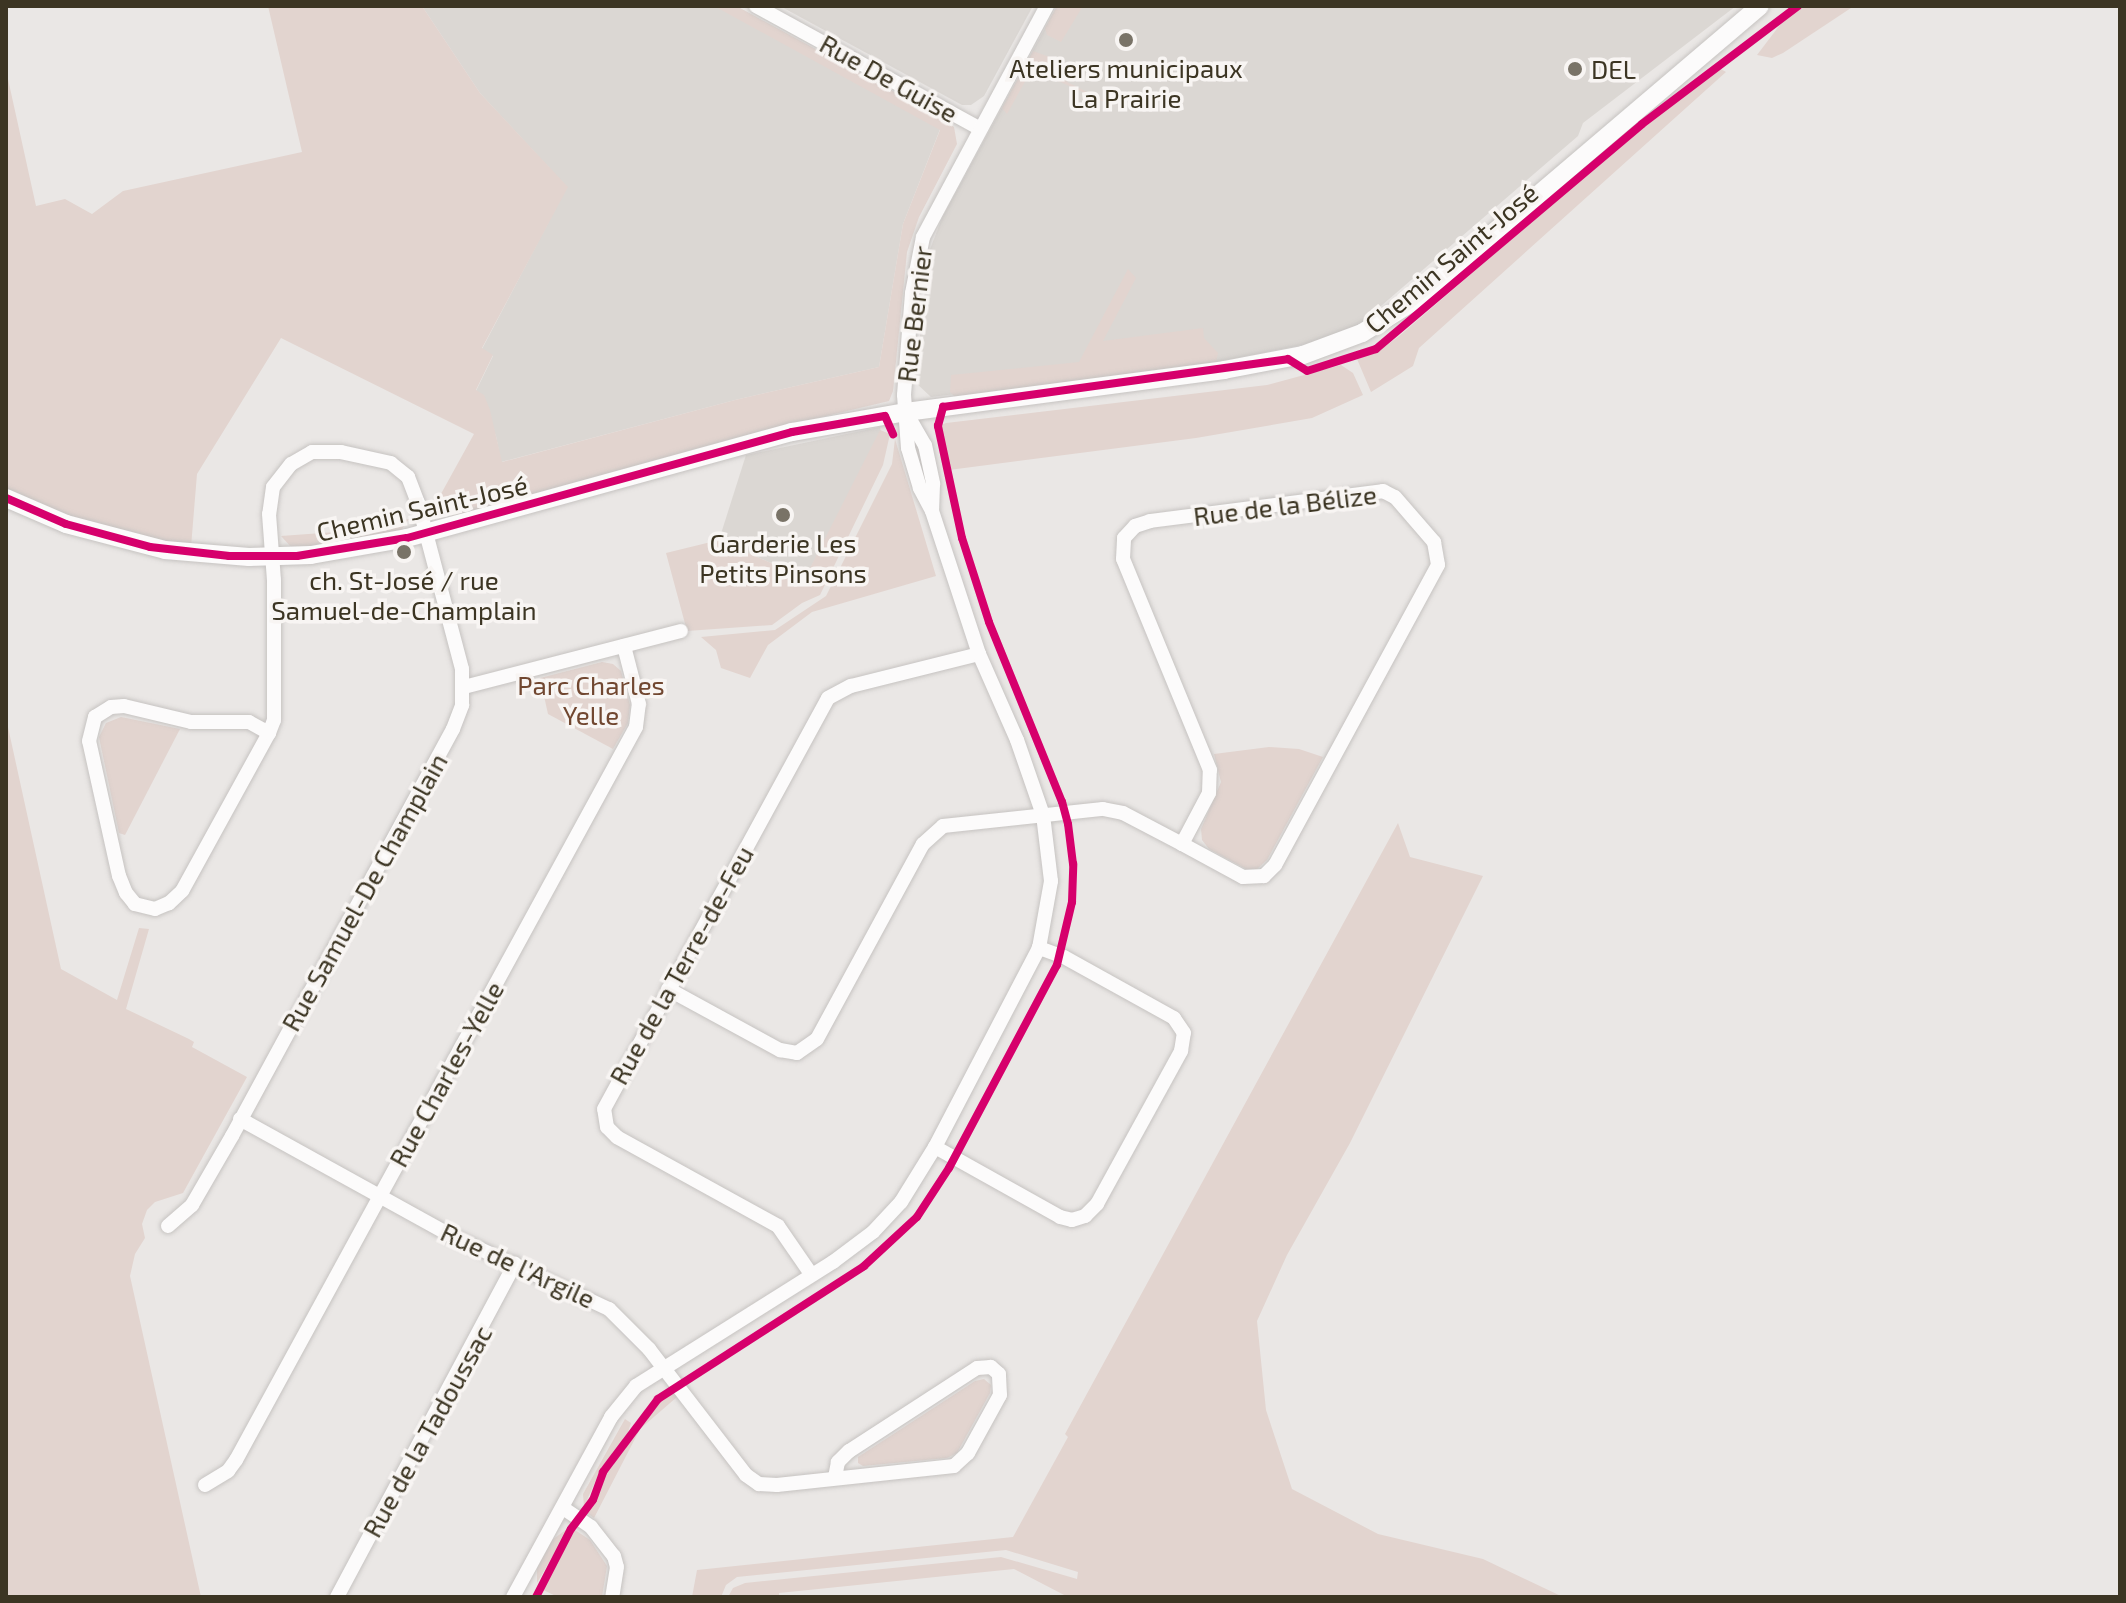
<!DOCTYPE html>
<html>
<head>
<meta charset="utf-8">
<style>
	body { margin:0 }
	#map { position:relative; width:2126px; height:1603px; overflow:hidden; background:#eae7e5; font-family:"Exo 2",sans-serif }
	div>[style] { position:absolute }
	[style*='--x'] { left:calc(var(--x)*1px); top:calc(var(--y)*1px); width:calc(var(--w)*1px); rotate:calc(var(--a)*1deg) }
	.built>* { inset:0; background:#dbd7d3 }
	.green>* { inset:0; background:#e2d4cf }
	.roads { filter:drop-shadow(0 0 2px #c6c3c1) drop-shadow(0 0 2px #c6c3c1) }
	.street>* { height:14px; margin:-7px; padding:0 7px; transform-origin:7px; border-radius:7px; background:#fcfbfb }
	.secondary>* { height:18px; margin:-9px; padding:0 9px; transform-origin:9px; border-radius:9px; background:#fcfbfb }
	.cycleway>* { height:8px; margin:-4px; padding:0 4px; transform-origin:4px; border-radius:4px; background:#d6006c }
	.dots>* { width:22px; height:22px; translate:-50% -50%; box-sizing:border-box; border:4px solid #f8f5f3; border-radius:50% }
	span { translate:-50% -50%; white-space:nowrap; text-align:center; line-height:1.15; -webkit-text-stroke:7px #f8f5f3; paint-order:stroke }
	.poi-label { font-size:26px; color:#3c3523 }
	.left { translate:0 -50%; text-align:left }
	.street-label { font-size:26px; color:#3c3523 }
	.park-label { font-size:26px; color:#714730 }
	.frame { position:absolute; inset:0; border:8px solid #3c3523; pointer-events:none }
</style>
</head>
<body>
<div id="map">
	<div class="built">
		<i style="clip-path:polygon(422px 6px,736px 6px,944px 119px,903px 224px,879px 367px,735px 400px,501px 462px,496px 436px,476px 391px,493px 356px,482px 349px,567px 187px,480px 93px)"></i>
		<i style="clip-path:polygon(780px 6px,1033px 6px,984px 96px,971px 105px,962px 105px)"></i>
		<i style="clip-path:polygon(1057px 6px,1736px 6px,1583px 123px,1578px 136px,1359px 325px,1312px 343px,1216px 362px,931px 397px,915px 382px,929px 252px,942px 218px)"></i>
		<i style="clip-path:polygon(880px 427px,881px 433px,870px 457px,805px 578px,719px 540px,746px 455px)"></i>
	</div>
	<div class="green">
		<i style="clip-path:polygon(268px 6px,422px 6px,480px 93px,568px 187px,482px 348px,493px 355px,476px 390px,484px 395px,490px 410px,502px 462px,735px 400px,879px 367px,903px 224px,940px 130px,714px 6px,736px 6px,939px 116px,954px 127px,957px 144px,919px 217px,907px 252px,893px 391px,889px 401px,742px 436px,457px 515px,459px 512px,454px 507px,440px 515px,431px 512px,474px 434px,281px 338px,197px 474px,191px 547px,91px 525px,6px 488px,6px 70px,36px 206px,65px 199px,92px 214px,123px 191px,302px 152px)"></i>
		<i style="clip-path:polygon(1057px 6px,1083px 6px,1061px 42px,1047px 35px,1045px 28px)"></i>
		<i style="clip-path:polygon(1805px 6px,1854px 6px,1783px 53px,1772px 58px,1757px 55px,1789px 13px)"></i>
		<i style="clip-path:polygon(1033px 51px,1052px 58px,1047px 68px,1069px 83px,1122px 110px,1032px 69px,1007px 114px,1002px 108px)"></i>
		<i style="clip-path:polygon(1719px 68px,1726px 72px,1419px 348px,1413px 366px,1371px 392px,1357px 359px,1379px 351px,1398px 337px,1651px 119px)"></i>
		<i style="clip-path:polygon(1128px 269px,1136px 278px,1103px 341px,1203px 328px,1204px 338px,1218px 353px,1216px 362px,955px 397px,950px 392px,951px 375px,1079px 362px)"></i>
		<i style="clip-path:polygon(1341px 365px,1353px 373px,1363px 395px,1312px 418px,1196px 438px,949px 470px,941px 425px,946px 423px,1267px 385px)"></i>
		<i style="clip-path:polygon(880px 430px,890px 434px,883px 465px,820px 595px,802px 603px,772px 625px,687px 631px,666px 553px,719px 540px,805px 578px)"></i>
		<i style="clip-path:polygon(895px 439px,936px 576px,812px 612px,768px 645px,750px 678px,721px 668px,716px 650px,701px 637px,775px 630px,826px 596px,892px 464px)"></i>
		<i style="clip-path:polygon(409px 519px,400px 532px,350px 543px,292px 548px,281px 536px,349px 531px)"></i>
		<i style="clip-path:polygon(602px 662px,613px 664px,621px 671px,630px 705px,628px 723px,613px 749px,548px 714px,540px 678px)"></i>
		<i style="clip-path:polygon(121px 717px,180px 729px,125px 835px,119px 833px,99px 737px,106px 723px)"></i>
		<i style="clip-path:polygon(6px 718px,61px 969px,117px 1000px,139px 928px,149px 929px,126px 1009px,189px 1039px,194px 1042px,192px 1047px,247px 1077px,183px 1193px,155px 1202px,147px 1210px,142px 1224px,145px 1238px,135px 1254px,130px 1276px,201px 1597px,6px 1597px)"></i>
		<i style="clip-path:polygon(1269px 747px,1299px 749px,1323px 757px,1267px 860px,1257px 869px,1246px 869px,1209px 849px,1202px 840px,1201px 829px,1221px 782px,1214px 754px)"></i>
		<i style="clip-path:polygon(1398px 823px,1410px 857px,1483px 876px,1350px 1143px,1287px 1255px,1257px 1321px,1266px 1410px,1292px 1489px,1378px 1534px,1483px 1559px,1563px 1597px,1068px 1597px,1014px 1569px,779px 1593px,779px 1597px,728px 1597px,733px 1588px,745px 1583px,1001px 1557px,1077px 1579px,1078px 1572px,1006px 1550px,737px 1577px,726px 1585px,721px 1597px,692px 1597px,697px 1570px,1013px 1537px,1068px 1437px,1065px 1434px)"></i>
		<i style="clip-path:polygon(984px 1379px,991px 1385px,990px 1393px,957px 1453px,947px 1458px,863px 1466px,858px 1463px,858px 1457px,975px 1381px)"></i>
		<i style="clip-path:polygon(671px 1391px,677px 1397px,640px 1429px,594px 1518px,587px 1513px,600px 1493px,606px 1473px,655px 1405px)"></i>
		<i style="clip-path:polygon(625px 1419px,631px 1423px,626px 1438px,601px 1468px,584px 1507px,583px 1494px)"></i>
		<i style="clip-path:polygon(567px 1529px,566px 1533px,537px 1583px,537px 1568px,552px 1540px)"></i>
		<i style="clip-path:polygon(575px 1530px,590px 1540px,607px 1566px,602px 1597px,558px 1597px,541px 1589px)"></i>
	</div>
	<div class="roads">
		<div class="street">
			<i style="--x:756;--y:6;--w:254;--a:28.7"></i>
			<i style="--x:908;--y:416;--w:34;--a:60"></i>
			<i style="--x:925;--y:445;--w:40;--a:78"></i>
			<i style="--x:933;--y:484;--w:26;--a:92"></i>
			<i style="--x:1383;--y:491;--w:13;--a:27"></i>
			<i style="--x:1395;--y:497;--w:60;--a:49.1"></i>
			<i style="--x:1434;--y:542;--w:23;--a:80"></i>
			<i style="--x:1438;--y:565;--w:341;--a:118.5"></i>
			<i style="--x:1275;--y:865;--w:16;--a:135"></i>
			<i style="--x:1264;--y:876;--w:21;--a:177"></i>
			<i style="--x:1243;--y:877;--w:69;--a:-151.6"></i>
			<i style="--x:1182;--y:844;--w:58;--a:-62.1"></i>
			<i style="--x:1209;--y:793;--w:23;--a:-88"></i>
			<i style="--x:1210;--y:770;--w:228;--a:-112.4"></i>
			<i style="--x:1123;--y:559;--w:21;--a:-87"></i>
			<i style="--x:1124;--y:538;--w:16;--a:-47"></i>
			<i style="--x:1135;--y:526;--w:16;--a:-18"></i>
			<i style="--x:1150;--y:521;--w:235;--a:-7.3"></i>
			<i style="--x:464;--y:687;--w:224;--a:-14.5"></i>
			<i style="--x:668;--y:989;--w:128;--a:28.6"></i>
			<i style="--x:780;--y:1050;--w:17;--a:10"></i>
			<i style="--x:797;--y:1053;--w:24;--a:-35"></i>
			<i style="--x:817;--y:1039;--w:222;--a:-61.5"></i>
			<i style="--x:923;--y:844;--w:27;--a:-42"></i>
			<i style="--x:943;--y:826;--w:161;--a:-6.1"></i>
			<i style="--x:1103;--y:809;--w:20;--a:11"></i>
			<i style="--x:1123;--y:813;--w:67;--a:27.7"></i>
			<i style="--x:240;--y:1119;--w:238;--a:28.9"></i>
			<i style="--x:448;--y:1234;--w:178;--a:25"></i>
			<i style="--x:609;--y:1309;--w:57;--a:45"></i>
			<i style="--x:649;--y:1349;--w:159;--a:52.4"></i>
			<i style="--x:746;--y:1475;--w:16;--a:35"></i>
			<i style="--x:759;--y:1484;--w:18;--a:3"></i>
			<i style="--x:777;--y:1485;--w:178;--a:-6.1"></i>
			<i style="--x:954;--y:1466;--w:19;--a:-43"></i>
			<i style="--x:968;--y:1453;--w:66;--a:-61.1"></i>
			<i style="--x:1000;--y:1395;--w:21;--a:-93"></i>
			<i style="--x:999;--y:1374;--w:11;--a:-139"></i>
			<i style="--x:991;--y:1367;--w:14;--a:176"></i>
			<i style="--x:977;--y:1368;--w:153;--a:147"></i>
			<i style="--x:849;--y:1451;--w:16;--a:135"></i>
			<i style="--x:838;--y:1462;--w:16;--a:101"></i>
			<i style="--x:935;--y:1147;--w:143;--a:29.2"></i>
			<i style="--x:1060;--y:1217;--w:12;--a:14"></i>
			<i style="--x:1072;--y:1220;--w:14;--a:-17"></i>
			<i style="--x:1085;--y:1216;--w:17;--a:-45"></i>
			<i style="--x:1097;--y:1204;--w:175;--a:-61.2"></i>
			<i style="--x:1181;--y:1051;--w:18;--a:-81"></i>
			<i style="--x:1184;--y:1033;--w:18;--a:-124"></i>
			<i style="--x:1174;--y:1018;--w:126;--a:-151"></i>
			<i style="--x:1064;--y:957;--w:27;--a:-160"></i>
			<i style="--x:168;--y:1226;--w:32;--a:-41"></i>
			<i style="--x:192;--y:1205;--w:80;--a:-59.9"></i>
			<i style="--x:232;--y:1136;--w:463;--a:-61.5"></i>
			<i style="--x:453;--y:729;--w:26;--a:-69"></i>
			<i style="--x:462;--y:705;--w:36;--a:-90"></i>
			<i style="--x:462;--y:669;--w:172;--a:-104.8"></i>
			<i style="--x:418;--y:503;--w:28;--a:-111"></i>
			<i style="--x:408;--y:477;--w:22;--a:-141"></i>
			<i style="--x:391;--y:463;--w:51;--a:-167.6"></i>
			<i style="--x:341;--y:452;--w:29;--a:180"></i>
			<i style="--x:312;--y:452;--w:24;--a:150"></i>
			<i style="--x:291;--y:464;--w:29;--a:128"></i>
			<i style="--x:273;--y:487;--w:27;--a:98"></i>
			<i style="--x:269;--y:514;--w:66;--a:85.7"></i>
			<i style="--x:274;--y:580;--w:140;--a:90"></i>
			<i style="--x:274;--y:720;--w:14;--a:111"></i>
			<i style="--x:269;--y:733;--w:180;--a:118.8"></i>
			<i style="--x:182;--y:891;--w:18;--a:137"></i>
			<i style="--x:169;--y:903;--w:15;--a:157"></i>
			<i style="--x:155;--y:909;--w:21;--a:-166"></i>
			<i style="--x:135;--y:904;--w:14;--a:-129"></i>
			<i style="--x:126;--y:893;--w:18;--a:-112"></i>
			<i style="--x:119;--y:876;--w:138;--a:-102.5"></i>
			<i style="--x:89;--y:741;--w:25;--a:-76"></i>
			<i style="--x:95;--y:717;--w:19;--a:-32"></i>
			<i style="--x:111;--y:707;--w:13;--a:-4"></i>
			<i style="--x:124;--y:706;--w:69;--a:13.4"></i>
			<i style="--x:191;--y:722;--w:58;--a:0"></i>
			<i style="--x:249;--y:722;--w:23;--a:29"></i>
			<i style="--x:811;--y:1274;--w:58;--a:-124.5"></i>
			<i style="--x:778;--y:1226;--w:184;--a:-151.1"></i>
			<i style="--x:617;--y:1137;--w:14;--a:-135"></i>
			<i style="--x:607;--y:1127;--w:18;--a:-99"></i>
			<i style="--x:604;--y:1109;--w:468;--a:-61.4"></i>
			<i style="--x:828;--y:698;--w:26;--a:-28"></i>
			<i style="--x:851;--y:686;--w:132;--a:-14"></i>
			<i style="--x:205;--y:1485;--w:27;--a:-31"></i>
			<i style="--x:228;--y:1471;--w:14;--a:-54"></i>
			<i style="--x:236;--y:1460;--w:835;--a:-61.38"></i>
			<i style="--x:636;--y:727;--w:23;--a:-83"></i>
			<i style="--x:639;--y:704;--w:60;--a:-104.5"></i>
			<i style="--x:563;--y:1508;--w:34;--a:34"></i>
			<i style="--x:591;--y:1527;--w:37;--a:52"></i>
			<i style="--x:614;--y:1556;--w:11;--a:75"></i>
			<i style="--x:617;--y:1567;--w:30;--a:99"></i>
			<i style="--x:337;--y:1597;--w:378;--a:-61.9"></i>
			<i style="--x:513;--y:1597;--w:205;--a:-61.4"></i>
			<i style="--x:611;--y:1417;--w:40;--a:-51"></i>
			<i style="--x:636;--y:1386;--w:233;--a:-32.2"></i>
			<i style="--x:833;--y:1262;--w:50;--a:-36.9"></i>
			<i style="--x:873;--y:1232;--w:41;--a:-47"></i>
			<i style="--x:901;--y:1202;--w:65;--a:-58.3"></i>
			<i style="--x:935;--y:1147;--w:225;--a:-62.4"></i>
			<i style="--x:1039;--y:948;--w:68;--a:-79.8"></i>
			<i style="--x:1051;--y:881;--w:66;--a:-96.9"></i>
			<i style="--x:1043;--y:815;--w:79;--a:-109.1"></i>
			<i style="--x:1017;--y:740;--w:94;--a:-113.8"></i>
			<i style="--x:979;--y:654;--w:151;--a:-108.2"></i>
			<i style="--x:932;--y:511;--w:26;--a:-118"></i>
			<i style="--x:920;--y:488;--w:42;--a:-106.7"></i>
			<i style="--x:908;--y:448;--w:53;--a:-94.3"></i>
			<i style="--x:904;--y:395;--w:102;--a:-85.5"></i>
			<i style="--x:912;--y:293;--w:57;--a:-78.9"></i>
			<i style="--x:923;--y:237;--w:262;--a:-61.8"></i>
		</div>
		<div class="secondary">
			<i style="--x:6;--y:498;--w:65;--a:23.4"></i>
			<i style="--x:66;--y:524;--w:102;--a:14.7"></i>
			<i style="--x:165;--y:550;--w:84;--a:4.8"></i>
			<i style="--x:249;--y:557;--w:62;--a:-1.8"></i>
			<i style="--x:311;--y:555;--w:97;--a:-10"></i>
			<i style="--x:407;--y:538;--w:399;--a:-15.4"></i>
			<i style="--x:792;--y:432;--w:116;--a:-10"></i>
			<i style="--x:906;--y:412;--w:321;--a:-7.5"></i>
			<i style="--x:1224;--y:370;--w:80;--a:-10.8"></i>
			<i style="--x:1303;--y:355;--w:63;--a:-20.4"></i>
			<i style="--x:1362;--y:333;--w:57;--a:-31.5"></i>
			<i style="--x:1411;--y:303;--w:458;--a:-40.4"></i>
		</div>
	</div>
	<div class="cycleway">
		<i style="--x:6;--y:498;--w:65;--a:23.4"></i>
		<i style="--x:66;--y:524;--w:87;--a:15.3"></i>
		<i style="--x:150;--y:547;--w:80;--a:6.5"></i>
		<i style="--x:229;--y:556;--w:68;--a:0"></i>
		<i style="--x:297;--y:556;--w:111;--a:-9.3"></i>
		<i style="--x:407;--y:538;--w:399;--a:-15.4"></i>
		<i style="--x:792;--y:432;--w:94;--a:-9.8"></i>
		<i style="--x:885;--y:416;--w:20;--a:66"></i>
		<i style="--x:536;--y:1597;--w:76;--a:-62.8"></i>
		<i style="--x:571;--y:1529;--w:36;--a:-53"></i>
		<i style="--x:593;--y:1500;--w:30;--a:-70"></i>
		<i style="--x:603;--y:1472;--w:91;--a:-53"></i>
		<i style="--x:658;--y:1399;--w:245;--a:-32.8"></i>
		<i style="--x:864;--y:1266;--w:72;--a:-42.8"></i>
		<i style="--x:917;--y:1217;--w:59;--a:-56.9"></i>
		<i style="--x:949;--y:1168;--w:230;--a:-62"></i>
		<i style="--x:1057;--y:965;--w:65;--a:-76.6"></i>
		<i style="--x:1072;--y:902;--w:38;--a:-88"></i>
		<i style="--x:1073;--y:864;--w:40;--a:-97.1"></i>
		<i style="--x:1068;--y:824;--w:23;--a:-105"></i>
		<i style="--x:1062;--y:802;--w:194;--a:-112.1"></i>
		<i style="--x:989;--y:622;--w:88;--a:-107.8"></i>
		<i style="--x:962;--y:538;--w:115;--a:-102.1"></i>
		<i style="--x:938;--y:426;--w:20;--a:-75"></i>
		<i style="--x:943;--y:407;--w:348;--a:-7.9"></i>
		<i style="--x:1288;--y:359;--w:22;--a:32"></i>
		<i style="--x:1307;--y:371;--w:72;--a:-17.7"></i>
		<i style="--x:1376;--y:349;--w:348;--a:-40.2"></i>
		<i style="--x:1642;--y:124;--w:196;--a:-37.1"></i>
	</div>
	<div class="dots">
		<i style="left:1126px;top:40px;background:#797367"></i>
		<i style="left:1575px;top:69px;background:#797367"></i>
		<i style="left:783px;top:515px;background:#797367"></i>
		<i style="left:404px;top:552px;background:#797367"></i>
	</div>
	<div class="poi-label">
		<span style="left:1126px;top:83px">Ateliers municipaux<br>La Prairie</span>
		<span class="left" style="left:1591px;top:69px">DEL</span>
		<span style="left:783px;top:558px">Garderie Les<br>Petits Pinsons</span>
		<span style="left:404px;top:595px">ch. St-José / rue<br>Samuel-de-Champlain</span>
	</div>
	<div class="street-label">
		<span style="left:889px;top:78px;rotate:29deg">Rue De Guise</span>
		<span style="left:1451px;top:258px;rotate:-40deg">Chemin Saint-José</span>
		<span style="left:914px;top:314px;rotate:-83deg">Rue Bernier</span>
		<span style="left:1285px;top:505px;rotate:-7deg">Rue de la Bélize</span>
		<span style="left:422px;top:508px;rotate:-13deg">Chemin Saint-José</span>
		<span style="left:364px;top:892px;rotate:-61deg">Rue Samuel-De Champlain</span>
		<span style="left:681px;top:965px;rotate:-61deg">Rue de la Terre-de-Feu</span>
		<span style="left:446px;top:1074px;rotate:-61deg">Rue Charles-Yelle</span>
		<span style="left:518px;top:1265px;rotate:25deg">Rue de l'Argile</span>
		<span style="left:427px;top:1431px;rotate:-61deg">Rue de la Tadoussac</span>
	</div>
	<div class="park-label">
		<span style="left:591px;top:700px">Parc Charles<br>Yelle</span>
	</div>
	<div class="frame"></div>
</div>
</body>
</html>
